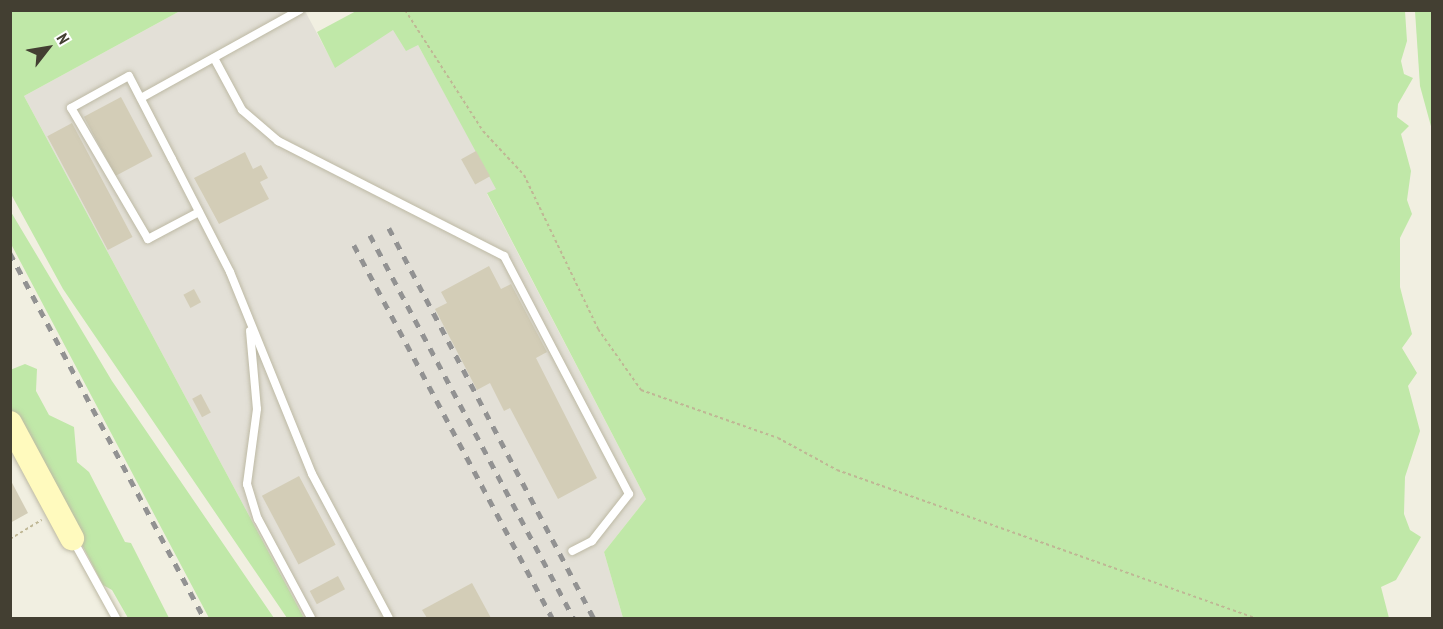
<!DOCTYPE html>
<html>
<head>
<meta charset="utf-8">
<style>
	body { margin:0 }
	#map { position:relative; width:1443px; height:629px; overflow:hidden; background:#f1efe1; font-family:"PT Sans Narrow",sans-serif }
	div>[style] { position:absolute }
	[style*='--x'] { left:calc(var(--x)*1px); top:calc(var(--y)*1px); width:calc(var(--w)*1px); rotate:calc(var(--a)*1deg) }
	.industrial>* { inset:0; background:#e3e0d7 }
	.green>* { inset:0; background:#c0e8a8 }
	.building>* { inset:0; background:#d3cdb7; transform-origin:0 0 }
	.path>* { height:2px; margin-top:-1px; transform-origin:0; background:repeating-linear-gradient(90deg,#bfb795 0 3px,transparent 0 6px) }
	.roads { filter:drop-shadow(0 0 2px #bdb9a4) drop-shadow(0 0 2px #bdb9a4) }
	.lane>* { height:8px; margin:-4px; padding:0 4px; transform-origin:4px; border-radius:4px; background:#fff }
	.secondary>* { height:24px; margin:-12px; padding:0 12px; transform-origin:12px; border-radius:12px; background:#fffabe }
	.rail>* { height:4.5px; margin-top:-2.25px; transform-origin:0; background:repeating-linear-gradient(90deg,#929292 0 8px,transparent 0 16px) }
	span { translate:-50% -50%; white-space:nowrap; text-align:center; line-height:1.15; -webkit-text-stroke:6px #fff; paint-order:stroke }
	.frame { position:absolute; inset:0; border:12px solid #433f32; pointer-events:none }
	.north { position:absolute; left:18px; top:18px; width:60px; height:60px; -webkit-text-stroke:4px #fff; paint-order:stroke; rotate:59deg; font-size:16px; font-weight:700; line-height:24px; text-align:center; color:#433f32 }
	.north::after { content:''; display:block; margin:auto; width:21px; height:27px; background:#433f32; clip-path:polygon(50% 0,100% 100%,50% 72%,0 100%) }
</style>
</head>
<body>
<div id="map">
	<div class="industrial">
		<i style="clip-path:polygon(180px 11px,305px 11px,335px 67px,393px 29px,418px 45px,497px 189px,487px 194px,646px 499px,604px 552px,623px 618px,304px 618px,24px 96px)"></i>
	</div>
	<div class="green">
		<i style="clip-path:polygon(358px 10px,1405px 11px,1407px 41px,1401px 61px,1404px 74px,1413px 78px,1398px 104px,1397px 117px,1409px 126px,1401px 134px,1411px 171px,1407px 200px,1412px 214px,1400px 238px,1400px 287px,1412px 334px,1402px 348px,1417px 373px,1408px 386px,1420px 431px,1405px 477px,1404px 514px,1410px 530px,1421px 537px,1396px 580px,1381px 587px,1389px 618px,623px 618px,604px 552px,646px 499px,487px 193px,496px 189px,418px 45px,406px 51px,393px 30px,335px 68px,317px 32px)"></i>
		<i style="clip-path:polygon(10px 11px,180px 11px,24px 96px,304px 618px,287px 618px,63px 289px,11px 194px)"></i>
		<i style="clip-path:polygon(1415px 11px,1432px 11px,1432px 130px,1420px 86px)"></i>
		<i style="clip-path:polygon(11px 212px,112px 381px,274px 618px,209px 618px,11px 244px)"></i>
		<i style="clip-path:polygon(25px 364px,37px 369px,36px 391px,49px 415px,74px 427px,77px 462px,89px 472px,125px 542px,131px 543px,169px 618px,128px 618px,112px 590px,103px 585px,11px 408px,10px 370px)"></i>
	</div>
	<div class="building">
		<i style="left:121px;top:97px;width:67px;height:42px;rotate:62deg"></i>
		<i style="left:72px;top:123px;width:129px;height:28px;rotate:62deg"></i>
		<i style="left:476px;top:151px;width:29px;height:17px;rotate:61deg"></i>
		<i style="clip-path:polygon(245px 152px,253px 169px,261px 165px,268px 178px,260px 182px,269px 199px,219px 224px,194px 178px)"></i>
		<i style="clip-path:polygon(489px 266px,501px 289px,511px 284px,547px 352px,536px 358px,597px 478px,558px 499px,510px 408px,504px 411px,490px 383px,477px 390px,435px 309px,447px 303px,441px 292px)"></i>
		<i style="left:194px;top:289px;width:15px;height:12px;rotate:62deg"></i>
		<i style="left:201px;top:394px;width:21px;height:10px;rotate:62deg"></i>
		<i style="left:299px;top:476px;width:78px;height:42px;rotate:62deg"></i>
		<i style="clip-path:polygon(10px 479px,28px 513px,10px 523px)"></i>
		<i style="left:338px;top:576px;width:15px;height:32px;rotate:62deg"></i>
		<i style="clip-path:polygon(472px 583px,491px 618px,427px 618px,422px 610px)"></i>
	</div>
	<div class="path">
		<i style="--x:405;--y:10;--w:144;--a:57.2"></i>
		<i style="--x:483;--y:131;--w:60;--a:47"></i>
		<i style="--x:524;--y:175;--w:171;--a:64.3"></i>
		<i style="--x:598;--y:329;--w:75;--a:54.8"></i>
		<i style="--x:641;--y:390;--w:145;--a:19.3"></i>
		<i style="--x:778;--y:438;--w:67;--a:28.5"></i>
		<i style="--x:837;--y:470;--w:443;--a:19.5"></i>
		<i style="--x:10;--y:539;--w:37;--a:-31"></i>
	</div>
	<div class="roads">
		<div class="lane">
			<i style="--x:214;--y:58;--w:59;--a:61.7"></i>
			<i style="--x:242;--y:110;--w:48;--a:40.7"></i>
			<i style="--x:278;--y:141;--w:254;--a:27"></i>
			<i style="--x:504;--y:256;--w:269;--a:62.3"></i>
			<i style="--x:629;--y:494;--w:60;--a:128.2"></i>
			<i style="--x:592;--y:541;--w:22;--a:153"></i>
			<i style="--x:141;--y:98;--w:182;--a:-29"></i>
			<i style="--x:199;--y:212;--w:58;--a:152.1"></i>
			<i style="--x:148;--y:239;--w:152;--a:-120.4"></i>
			<i style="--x:71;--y:108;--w:66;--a:-28.9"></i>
			<i style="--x:129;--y:76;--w:93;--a:62.6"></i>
			<i style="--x:172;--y:159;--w:127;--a:62.8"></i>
			<i style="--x:230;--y:272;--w:218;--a:67.9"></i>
			<i style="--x:312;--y:474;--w:163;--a:61.9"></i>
			<i style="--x:250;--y:331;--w:78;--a:84.9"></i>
			<i style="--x:257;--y:409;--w:76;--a:97.6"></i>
			<i style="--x:247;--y:484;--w:37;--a:73"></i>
			<i style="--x:258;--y:519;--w:112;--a:61.8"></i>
			<i style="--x:73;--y:540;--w:89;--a:61.1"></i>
		</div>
		<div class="secondary">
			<i style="--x:10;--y:423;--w:131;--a:61.7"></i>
		</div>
	</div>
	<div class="rail">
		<i style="--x:389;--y:228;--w:441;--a:62.3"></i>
		<i style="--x:370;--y:235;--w:434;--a:62"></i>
		<i style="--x:354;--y:245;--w:422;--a:62"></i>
		<i style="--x:10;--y:253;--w:413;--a:62"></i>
	</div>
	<div class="frame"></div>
	<div class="north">N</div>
</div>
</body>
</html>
